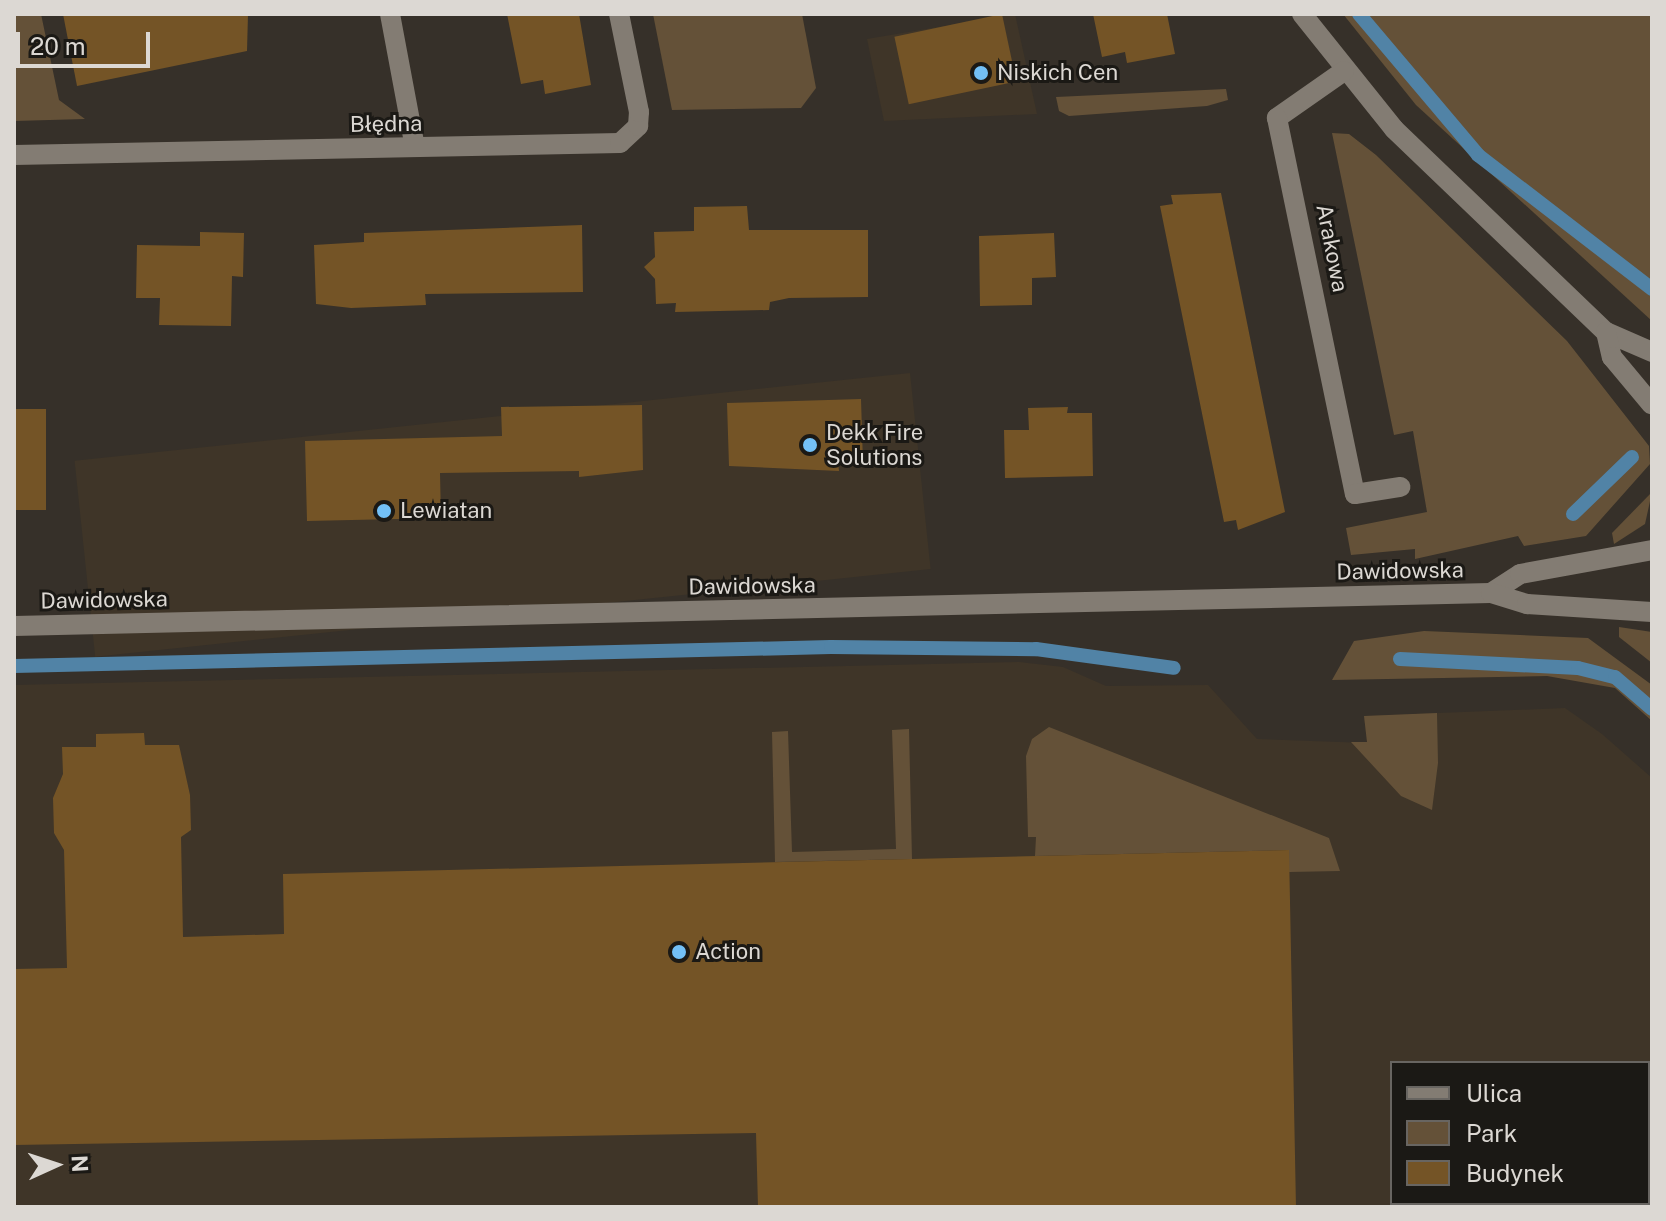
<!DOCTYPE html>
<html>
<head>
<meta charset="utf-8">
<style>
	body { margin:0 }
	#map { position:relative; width:1666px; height:1221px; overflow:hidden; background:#363029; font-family:"Public Sans",sans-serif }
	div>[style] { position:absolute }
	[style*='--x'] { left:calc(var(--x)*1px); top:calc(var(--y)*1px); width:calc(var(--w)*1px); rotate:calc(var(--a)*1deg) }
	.built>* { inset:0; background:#3f3528; transform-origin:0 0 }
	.green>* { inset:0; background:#645138 }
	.stream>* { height:14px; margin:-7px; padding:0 7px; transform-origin:7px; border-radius:7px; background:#5183a6 }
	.building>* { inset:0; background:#745426; transform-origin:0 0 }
	.minor>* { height:20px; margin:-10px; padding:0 10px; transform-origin:10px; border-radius:10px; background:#837c73 }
	.dots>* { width:22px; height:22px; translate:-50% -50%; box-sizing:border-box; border:4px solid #1b1915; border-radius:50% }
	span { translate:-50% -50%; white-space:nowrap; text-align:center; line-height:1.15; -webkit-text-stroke:6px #1b1915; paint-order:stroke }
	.poi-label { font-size:22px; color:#dcd8d3 }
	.left { translate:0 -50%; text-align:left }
	.street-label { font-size:22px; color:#dcd8d3 }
	.frame { position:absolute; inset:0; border:16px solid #dcd8d3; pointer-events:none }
	.legend { position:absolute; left:1390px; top:1061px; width:260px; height:144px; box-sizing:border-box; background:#1b1915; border:2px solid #686561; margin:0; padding:10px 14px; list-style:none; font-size:24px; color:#dcd8d3 }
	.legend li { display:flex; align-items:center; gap:16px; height:40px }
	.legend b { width:40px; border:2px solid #686561 }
	.north { position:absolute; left:16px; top:1125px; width:80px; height:80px; -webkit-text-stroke:6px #1b1915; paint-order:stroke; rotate:87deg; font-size:22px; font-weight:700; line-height:32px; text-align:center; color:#dcd8d3 }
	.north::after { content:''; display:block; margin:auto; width:28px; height:36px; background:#dcd8d3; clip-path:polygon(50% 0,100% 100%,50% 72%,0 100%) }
	.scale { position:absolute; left:16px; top:32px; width:134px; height:36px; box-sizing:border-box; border:4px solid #dcd8d3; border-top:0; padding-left:10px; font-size:24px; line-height:28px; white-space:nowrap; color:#dcd8d3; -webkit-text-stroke:6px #1b1915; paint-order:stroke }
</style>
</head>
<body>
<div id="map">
	<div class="built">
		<i style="clip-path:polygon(1015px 14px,1037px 114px,884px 121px,867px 39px)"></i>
		<i style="left:910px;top:373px;width:197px;height:840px;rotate:84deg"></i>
		<i style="clip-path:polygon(evenodd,1019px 662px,1063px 667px,1106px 686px,1208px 685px,1257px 739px,1367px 743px,1364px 716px,1565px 708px,1602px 734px,1652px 778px,1652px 1207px,14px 1207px,14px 685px,1019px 662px,1392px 1063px,1648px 1063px,1648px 1203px,1392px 1203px,1392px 1063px)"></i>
	</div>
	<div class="green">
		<i style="clip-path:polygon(14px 14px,41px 14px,59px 100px,85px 119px,14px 121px)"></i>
		<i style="clip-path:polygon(653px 14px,802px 14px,816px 88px,801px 108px,672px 110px)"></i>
		<i style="clip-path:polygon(1343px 14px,1652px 14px,1652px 321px,1416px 105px)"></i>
		<i style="clip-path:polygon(1226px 89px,1228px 100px,1207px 106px,1069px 116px,1059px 111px,1056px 97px)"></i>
		<i style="clip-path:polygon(1332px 133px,1349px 134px,1376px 155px,1567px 341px,1649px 446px,1650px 464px,1586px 536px,1524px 546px,1518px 536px,1415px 559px,1415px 549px,1351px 555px,1346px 528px,1427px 512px,1413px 431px,1394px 435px)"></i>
		<i style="clip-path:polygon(1652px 492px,1645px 524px,1614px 544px,1612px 533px)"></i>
		<i style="clip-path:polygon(1619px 627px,1652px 632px,1652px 663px,1619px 637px)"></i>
		<i style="clip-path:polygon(1424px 631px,1588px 638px,1652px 685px,1652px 721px,1615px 688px,1547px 676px,1332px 680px,1354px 641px)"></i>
		<i style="clip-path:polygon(1437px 713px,1438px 763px,1432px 810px,1401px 796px,1351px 742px,1367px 742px,1364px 716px)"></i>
		<i style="clip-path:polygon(1049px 727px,1329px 838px,1340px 871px,1289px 872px,1288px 850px,1035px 856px,1036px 837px,1028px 837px,1026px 756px,1032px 739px)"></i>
		<i style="clip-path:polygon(909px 729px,912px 859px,775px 862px,772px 732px,788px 731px,792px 852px,896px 849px,892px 730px)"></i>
	</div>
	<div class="stream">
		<i style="--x:1359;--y:14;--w:185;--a:49.8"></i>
		<i style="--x:1478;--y:155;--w:220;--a:37.6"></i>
		<i style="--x:1573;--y:514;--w:82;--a:-44"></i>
		<i style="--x:1400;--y:659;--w:178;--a:2.9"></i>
		<i style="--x:1578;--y:668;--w:38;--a:14"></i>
		<i style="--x:1615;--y:677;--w:49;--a:40.9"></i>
		<i style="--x:14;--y:666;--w:817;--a:-1.33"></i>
		<i style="--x:831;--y:647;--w:205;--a:0.6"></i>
		<i style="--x:1036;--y:649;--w:139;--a:7.8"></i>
	</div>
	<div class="building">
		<i style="clip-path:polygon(63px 14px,248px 14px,247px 51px,77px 86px)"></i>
		<i style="clip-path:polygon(507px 14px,579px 14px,591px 85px,545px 94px,543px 80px,521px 84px)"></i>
		<i style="left:1002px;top:14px;width:69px;height:110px;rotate:78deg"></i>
		<i style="clip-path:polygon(1093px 14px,1167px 14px,1175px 54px,1127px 63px,1125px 52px,1102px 57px)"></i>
		<i style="clip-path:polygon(1221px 193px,1285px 512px,1238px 530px,1236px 520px,1224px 522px,1160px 206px,1173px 204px,1171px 195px)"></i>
		<i style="clip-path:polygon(747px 206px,749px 230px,868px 230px,868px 297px,789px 298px,770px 302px,769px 310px,675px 312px,676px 303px,656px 304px,655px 279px,644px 267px,655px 257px,654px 232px,694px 231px,694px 207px)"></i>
		<i style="clip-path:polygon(582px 225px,583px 292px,425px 294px,426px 305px,351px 308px,316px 304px,314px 245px,364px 242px,364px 233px)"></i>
		<i style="clip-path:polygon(200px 232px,244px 233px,243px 277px,232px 276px,231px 326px,159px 325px,160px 298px,136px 298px,137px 245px,200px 246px)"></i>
		<i style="clip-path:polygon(1054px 233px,1056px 277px,1032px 278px,1032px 305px,980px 306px,979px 236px)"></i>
		<i style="clip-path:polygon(861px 399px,863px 463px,838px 463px,839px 471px,729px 466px,727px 403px)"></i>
		<i style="clip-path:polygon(642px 405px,643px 470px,579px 477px,579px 471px,440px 473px,441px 518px,307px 521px,305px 441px,502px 436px,501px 407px)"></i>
		<i style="clip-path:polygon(1068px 407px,1067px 413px,1092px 413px,1093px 476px,1005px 478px,1004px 430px,1029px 430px,1028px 408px)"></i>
		<i style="left:14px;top:409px;width:32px;height:101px"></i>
		<i style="clip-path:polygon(144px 733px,145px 745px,179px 745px,190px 795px,191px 830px,181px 837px,183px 937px,284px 934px,283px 874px,1289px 850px,1296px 1207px,758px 1207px,756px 1133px,14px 1145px,14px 969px,67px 968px,64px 850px,54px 833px,53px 798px,63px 774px,62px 747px,96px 747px,96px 734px)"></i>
	</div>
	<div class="minor">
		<i style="--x:390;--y:14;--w:135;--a:79.4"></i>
		<i style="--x:1302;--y:14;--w:147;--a:51.3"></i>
		<i style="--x:1394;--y:129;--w:294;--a:43.8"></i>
		<i style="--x:1606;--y:332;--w:50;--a:23.5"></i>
		<i style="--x:1344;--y:71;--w:82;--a:145"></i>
		<i style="--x:1277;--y:118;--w:384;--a:78.3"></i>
		<i style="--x:1355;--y:494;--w:46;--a:-8.8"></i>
		<i style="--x:14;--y:155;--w:606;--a:-1.13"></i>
		<i style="--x:620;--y:143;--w:25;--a:-43"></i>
		<i style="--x:638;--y:126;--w:14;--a:-86"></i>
		<i style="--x:639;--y:112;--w:100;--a:-101.5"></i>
		<i style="--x:1606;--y:332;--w:26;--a:77"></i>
		<i style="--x:1612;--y:357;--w:62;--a:50.2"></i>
		<i style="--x:1491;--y:593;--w:35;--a:-33"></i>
		<i style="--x:1520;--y:574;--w:134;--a:-10.3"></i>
		<i style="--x:14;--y:626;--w:1477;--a:-1.28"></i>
		<i style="--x:1491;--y:593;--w:38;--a:17"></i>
		<i style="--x:1527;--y:604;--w:125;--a:3.7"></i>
	</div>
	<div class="dots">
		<i style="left:981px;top:73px;background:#73c0f6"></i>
		<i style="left:810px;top:445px;background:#73c0f6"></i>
		<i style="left:384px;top:511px;background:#73c0f6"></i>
		<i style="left:679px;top:952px;background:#73c0f6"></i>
	</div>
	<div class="poi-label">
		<span class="left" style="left:997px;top:73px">Niskich Cen</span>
		<span class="left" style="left:826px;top:445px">Dekk Fire<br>Solutions</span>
		<span class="left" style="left:400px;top:511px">Lewiatan</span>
		<span class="left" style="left:695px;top:952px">Action</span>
	</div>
	<div class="street-label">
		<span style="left:386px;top:124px;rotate:-1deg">Błędna</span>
		<span style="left:1332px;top:248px;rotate:79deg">Arakowa</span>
		<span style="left:1400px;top:571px;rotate:-1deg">Dawidowska</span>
		<span style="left:752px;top:586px;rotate:-1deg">Dawidowska</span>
		<span style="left:104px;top:600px;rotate:-1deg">Dawidowska</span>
	</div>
	<div class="frame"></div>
	<ul class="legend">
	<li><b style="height:10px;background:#837c73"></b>Ulica</li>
	<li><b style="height:22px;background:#645138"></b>Park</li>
	<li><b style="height:22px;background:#745426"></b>Budynek</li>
	</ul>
	<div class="north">N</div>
	<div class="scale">20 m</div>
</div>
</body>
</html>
